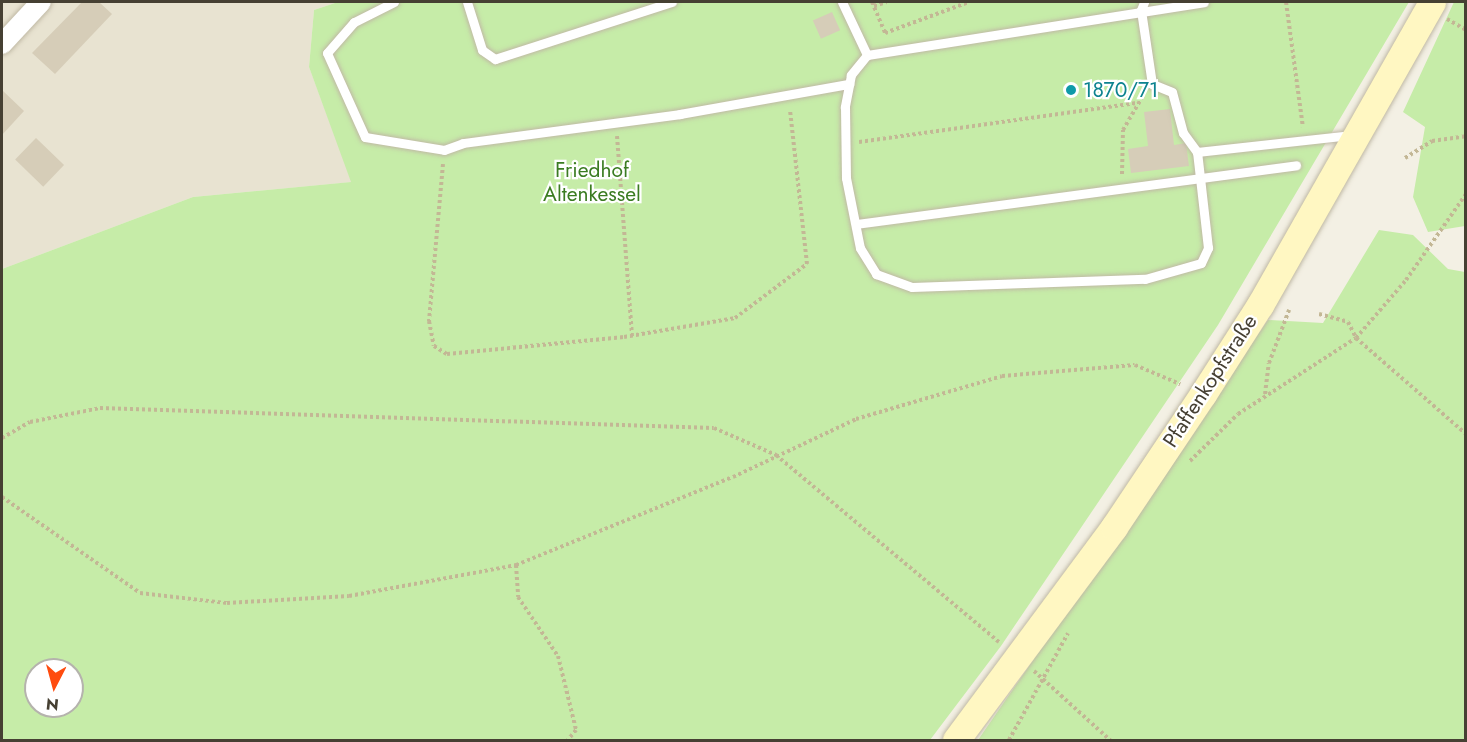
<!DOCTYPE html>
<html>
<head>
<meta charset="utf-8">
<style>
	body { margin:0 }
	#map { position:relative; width:1467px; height:742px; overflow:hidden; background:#f3f0e4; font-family:Jost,sans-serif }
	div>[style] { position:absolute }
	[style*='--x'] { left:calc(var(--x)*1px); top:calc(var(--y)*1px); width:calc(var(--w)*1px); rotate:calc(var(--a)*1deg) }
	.residential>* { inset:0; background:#e8e3d1 }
	.green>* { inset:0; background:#c6eca8 }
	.building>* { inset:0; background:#d6cdb8; transform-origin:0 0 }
	.path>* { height:4px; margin-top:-2px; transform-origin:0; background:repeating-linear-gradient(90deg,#c3b795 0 3px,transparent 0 6px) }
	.roads { filter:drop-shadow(0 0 2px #c0b9a5) drop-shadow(0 0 2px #c0b9a5) }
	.lane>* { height:9px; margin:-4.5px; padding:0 4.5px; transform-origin:4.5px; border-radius:4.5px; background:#fff }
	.street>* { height:20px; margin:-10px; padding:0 10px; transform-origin:10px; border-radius:10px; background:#fff }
	.secondary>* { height:27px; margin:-13.5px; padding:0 13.5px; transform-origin:13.5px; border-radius:13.5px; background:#fff7c2 }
	.dots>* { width:16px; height:16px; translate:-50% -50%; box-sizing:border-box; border:3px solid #fff; border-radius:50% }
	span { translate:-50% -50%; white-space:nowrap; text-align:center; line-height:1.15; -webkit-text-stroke:4.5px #fff; paint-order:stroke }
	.culture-label { font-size:21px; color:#0d838f }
	.left { translate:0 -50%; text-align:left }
	.park-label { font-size:21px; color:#3b7c22 }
	.street-label { font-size:21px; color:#464033 }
	.frame { position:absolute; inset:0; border:3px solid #464033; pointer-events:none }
	.north { position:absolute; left:24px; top:658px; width:60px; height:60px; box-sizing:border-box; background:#fff; border:2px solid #b5b3ad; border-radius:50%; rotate:186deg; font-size:16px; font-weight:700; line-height:24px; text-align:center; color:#464033 }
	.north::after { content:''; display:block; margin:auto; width:21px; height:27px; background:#ff4c0f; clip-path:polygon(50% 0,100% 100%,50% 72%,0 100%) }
</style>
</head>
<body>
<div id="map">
	<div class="residential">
		<i style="clip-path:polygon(2px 2px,338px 2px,314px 10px,309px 67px,352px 182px,193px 197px,2px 269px)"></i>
	</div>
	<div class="green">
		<i style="clip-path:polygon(evenodd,338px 2px,1409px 2px,1218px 325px,1001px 646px,930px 740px,2px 740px,2px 269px,193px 197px,351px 182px,309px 67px,314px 10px,338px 2px,36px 670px,72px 670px,72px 706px,36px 706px,36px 670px)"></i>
		<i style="clip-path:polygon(1454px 2px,1465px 2px,1465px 226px,1428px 232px,1413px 197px,1425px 127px,1403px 112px)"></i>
		<i style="clip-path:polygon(1379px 230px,1413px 235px,1448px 269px,1465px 272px,1465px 740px,978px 740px,1268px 320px,1323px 323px)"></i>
	</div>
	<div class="building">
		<i style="clip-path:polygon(82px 2px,99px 2px,112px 14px,55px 74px,32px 53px)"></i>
		<i style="left:832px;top:12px;width:20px;height:21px;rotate:66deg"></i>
		<i style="clip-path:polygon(2px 90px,24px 111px,2px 135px)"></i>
		<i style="clip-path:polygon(1170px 109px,1174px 145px,1186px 143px,1189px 166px,1131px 173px,1128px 149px,1148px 146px,1144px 112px)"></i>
		<i style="left:36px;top:138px;width:39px;height:30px;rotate:44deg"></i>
	</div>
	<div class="path">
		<i style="--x:872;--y:2;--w:34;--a:67"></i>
		<i style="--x:1286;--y:2;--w:126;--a:82.3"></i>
		<i style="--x:874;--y:6;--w:13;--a:-18"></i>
		<i style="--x:1447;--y:19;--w:22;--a:30"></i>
		<i style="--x:885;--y:33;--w:90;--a:-20.3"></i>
		<i style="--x:617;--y:136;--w:201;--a:85.7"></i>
		<i style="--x:859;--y:142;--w:282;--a:-8"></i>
		<i style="--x:1405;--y:158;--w:32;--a:-32"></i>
		<i style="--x:1432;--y:141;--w:34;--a:-8"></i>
		<i style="--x:443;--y:164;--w:158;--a:95.1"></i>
		<i style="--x:429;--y:321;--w:25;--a:79"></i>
		<i style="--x:434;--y:346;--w:15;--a:32"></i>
		<i style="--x:447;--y:354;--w:178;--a:-5.5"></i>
		<i style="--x:624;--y:337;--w:113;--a:-9.7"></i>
		<i style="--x:735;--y:318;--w:90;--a:-36.9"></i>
		<i style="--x:807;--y:264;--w:155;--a:-96.3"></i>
		<i style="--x:1122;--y:174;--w:44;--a:-88.7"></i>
		<i style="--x:1123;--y:130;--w:42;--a:-59.7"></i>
		<i style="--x:1319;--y:314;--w:30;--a:15"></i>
		<i style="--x:1348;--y:322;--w:18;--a:63"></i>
		<i style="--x:1356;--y:338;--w:146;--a:41.1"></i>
		<i style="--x:1265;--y:394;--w:31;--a:-83"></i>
		<i style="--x:1269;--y:363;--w:57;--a:-69.3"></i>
		<i style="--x:2;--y:438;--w:32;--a:-30"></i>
		<i style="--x:30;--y:422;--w:71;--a:-11.3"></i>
		<i style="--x:100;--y:408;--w:614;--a:1.87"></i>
		<i style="--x:714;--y:428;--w:68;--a:23.5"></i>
		<i style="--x:776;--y:455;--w:291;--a:40"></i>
		<i style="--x:1190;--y:461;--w:67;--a:-44.4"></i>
		<i style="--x:1238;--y:414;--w:140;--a:-32.8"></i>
		<i style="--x:1356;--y:338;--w:77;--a:-49.2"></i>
		<i style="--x:1406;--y:280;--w:105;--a:-55.1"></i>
		<i style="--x:2;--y:497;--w:168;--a:34.8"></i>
		<i style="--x:140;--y:593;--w:88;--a:6.6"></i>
		<i style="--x:227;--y:603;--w:122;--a:-3.3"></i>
		<i style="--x:349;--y:596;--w:170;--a:-10.5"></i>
		<i style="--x:516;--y:565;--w:234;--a:-22.1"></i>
		<i style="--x:733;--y:477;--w:136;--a:-25.2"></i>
		<i style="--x:856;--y:419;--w:152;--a:-16.4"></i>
		<i style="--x:1002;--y:376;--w:133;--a:-4.7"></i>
		<i style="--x:1135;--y:365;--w:49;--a:22.9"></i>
		<i style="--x:516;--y:565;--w:32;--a:86"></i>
		<i style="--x:518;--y:597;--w:71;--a:55.9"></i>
		<i style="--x:558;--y:656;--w:76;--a:76.3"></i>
		<i style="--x:576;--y:730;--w:13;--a:129"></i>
		<i style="--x:1034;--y:671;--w:103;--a:42.2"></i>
		<i style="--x:1009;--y:740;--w:122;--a:-61.1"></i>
	</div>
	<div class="roads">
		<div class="lane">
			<i style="--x:394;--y:2;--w:45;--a:153.4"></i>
			<i style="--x:354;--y:22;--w:41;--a:131.1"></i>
			<i style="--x:327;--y:53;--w:92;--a:65.7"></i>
			<i style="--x:365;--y:137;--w:80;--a:9.3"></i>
			<i style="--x:444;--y:150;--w:20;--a:-20"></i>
			<i style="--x:463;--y:143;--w:219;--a:-7.6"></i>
			<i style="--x:680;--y:114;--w:172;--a:-10.1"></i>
			<i style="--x:467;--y:2;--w:50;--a:72.6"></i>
			<i style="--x:482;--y:50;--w:16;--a:35"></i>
			<i style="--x:495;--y:59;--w:186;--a:-17.9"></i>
			<i style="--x:842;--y:2;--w:59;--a:64.7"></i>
			<i style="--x:867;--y:55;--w:26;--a:129"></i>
			<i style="--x:851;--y:75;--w:33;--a:101"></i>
			<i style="--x:845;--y:107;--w:71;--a:89.2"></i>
			<i style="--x:846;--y:178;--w:71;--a:78.7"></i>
			<i style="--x:860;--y:248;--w:31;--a:58"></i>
			<i style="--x:876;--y:274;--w:38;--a:20"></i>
			<i style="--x:912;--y:287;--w:233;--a:-2"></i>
			<i style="--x:1145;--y:279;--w:58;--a:-15.9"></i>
			<i style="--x:1201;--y:263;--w:17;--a:-65"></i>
			<i style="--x:1208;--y:248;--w:97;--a:-96.5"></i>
			<i style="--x:1197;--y:152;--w:24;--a:-126"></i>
			<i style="--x:1183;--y:133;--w:42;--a:-105"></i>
			<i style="--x:1172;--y:92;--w:22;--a:-158"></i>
			<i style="--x:1152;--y:84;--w:75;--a:-98.5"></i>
			<i style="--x:1141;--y:10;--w:9;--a:-69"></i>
			<i style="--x:867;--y:55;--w:341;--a:-8.9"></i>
			<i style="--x:1197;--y:152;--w:154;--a:-6.3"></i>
			<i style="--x:856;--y:224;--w:444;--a:-7.6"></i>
		</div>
		<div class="street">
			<i style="--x:2;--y:44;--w:57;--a:-47.1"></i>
		</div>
		<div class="secondary">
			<i style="--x:956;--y:740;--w:265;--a:-53.4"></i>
			<i style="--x:1114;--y:527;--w:160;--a:-56.2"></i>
			<i style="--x:1203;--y:394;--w:106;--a:-57.4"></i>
			<i style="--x:1260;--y:305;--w:348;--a:-60.4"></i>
		</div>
	</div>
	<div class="dots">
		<i style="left:1071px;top:90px;background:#0f9aa8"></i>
	</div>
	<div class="culture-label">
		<span class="left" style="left:1083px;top:90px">1870/71</span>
	</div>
	<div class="park-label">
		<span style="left:592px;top:182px">Friedhof<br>Altenkessel</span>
	</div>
	<div class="street-label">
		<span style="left:1210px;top:381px;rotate:-57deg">Pfaffenkopfstraße</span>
	</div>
	<div class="frame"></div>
	<div class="north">N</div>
</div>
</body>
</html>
